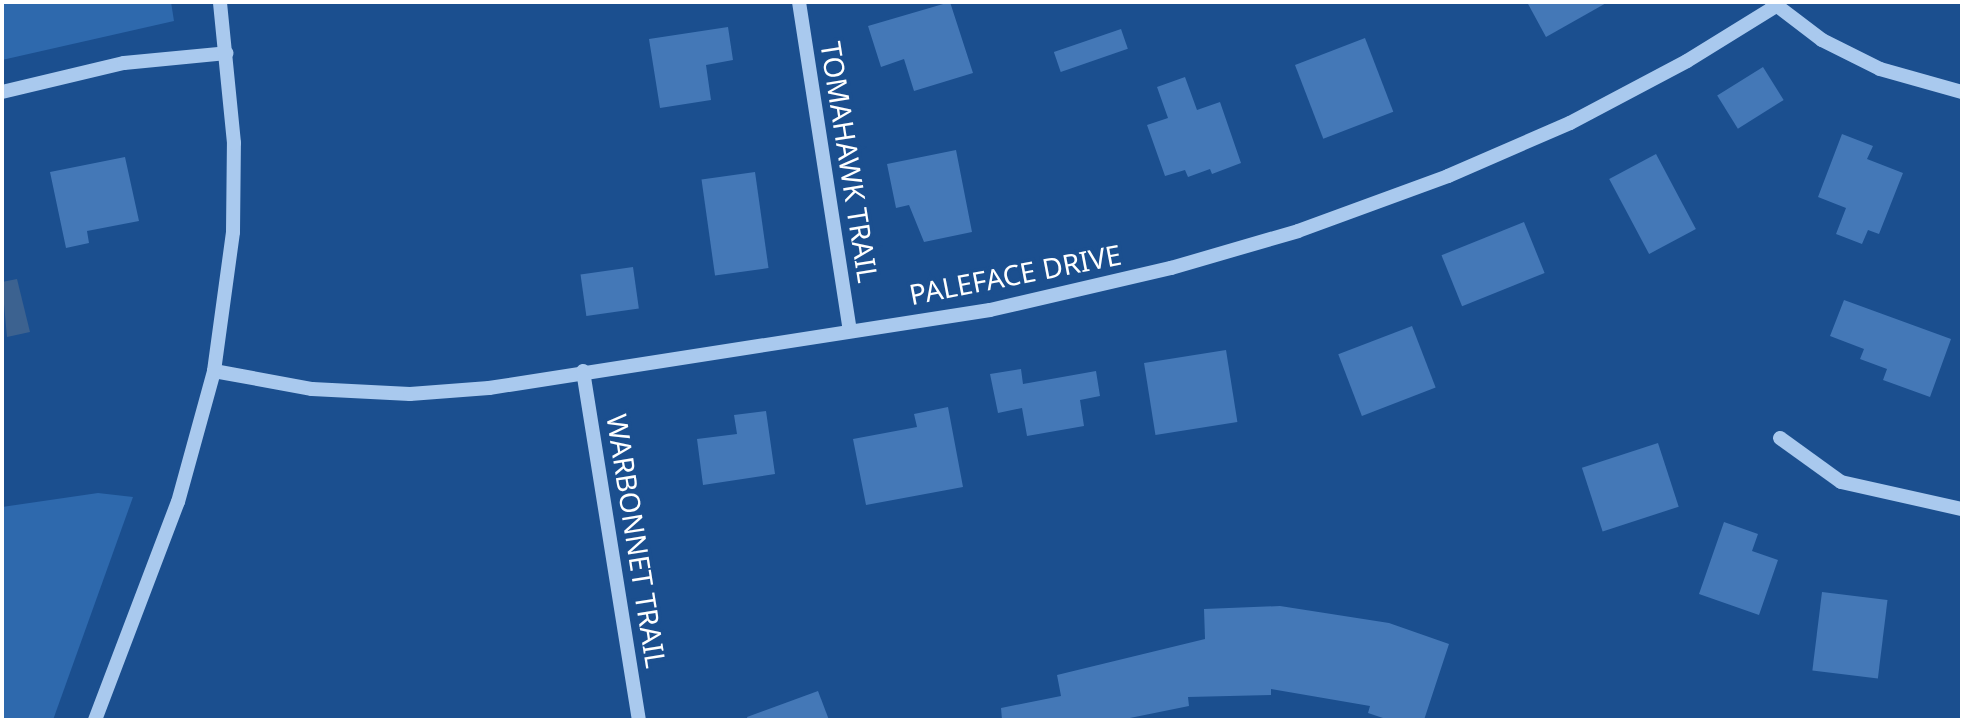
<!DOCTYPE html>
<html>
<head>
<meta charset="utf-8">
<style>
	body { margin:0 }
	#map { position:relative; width:1964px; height:722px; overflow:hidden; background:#1b4f8f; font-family:"Noto Sans",sans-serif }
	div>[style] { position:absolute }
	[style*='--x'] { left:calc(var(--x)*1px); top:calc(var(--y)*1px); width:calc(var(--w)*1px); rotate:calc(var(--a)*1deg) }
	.green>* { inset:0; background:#2e69ad }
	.water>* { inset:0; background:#3c6290 }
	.building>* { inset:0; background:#4478b7; transform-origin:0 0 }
	.minor>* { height:14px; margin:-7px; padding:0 7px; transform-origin:7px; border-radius:7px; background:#a9c9ee }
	span { translate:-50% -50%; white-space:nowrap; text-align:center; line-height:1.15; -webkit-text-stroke:7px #1b4f8f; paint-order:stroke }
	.street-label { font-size:28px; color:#fff }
	.frame { position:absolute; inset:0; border:4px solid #fff; pointer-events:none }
</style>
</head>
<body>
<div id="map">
	<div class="green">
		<i style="clip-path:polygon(2px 2px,171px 2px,174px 21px,2px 60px)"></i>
		<i style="clip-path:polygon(98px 493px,133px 497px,53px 720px,2px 720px,2px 507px)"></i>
	</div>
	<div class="water">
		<i style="clip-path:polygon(17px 279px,30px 332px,7px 337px,2px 282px)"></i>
	</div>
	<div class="building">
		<i style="clip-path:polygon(950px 2px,973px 73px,914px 91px,904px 59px,881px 67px,868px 26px)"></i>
		<i style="clip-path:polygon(1527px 2px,1608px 2px,1546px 37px)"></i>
		<i style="clip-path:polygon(728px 27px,733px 60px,706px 65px,711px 100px,660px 108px,649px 39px)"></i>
		<i style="left:1121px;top:29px;width:21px;height:71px;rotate:71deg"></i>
		<i style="left:1365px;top:38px;width:79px;height:75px;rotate:69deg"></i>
		<i style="left:1763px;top:67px;width:39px;height:54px;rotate:58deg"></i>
		<i style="clip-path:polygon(1185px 77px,1197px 110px,1220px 102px,1241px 163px,1212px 174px,1210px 169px,1188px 177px,1185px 170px,1165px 176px,1147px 125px,1168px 118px,1157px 87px)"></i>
		<i style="clip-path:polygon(1842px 134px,1873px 146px,1867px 159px,1903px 173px,1879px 234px,1868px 230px,1862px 244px,1836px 234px,1846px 208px,1818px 197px)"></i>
		<i style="clip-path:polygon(956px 150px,972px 232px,924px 242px,909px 205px,896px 208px,887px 164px)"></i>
		<i style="left:1656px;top:154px;width:85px;height:53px;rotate:62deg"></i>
		<i style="clip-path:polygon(125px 157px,139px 221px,87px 231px,89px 243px,66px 248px,50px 172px)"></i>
		<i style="left:755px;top:172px;width:97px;height:54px;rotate:82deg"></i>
		<i style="left:1524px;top:222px;width:55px;height:89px;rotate:68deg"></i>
		<i style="left:633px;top:267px;width:42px;height:53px;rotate:82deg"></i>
		<i style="clip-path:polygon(1844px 300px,1951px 339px,1930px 397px,1883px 380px,1887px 369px,1860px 359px,1864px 349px,1830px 336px)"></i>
		<i style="left:1412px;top:326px;width:66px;height:79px;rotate:69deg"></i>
		<i style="left:1226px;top:350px;width:73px;height:83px;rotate:81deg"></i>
		<i style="clip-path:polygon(1021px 369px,1023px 384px,1096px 371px,1100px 396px,1080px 400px,1084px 426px,1027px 436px,1022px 408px,998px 413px,990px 374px)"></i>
		<i style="clip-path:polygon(948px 407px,963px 487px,866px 505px,853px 439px,917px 427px,914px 414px)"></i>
		<i style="clip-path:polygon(766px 411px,775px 474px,703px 485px,697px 439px,737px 434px,734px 415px)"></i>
		<i style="left:1658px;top:443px;width:67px;height:80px;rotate:72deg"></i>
		<i style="clip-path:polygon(1724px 522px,1758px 534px,1752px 551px,1778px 560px,1759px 615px,1699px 594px)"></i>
		<i style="left:1822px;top:592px;width:66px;height:79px;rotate:7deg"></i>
		<i style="clip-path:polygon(1280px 606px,1389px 623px,1449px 644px,1424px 720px,1389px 720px,1368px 713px,1370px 706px,1271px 689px,1271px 695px,1188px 697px,1189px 706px,1120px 720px,1002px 720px,1001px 708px,1061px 696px,1057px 675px,1205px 639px,1204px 609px)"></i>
		<i style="clip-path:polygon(818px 691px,829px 720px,748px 720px,747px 717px)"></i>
	</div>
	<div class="minor">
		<i style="--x:799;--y:2;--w:332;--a:81.2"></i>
		<i style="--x:1772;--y:2;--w:63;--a:37.2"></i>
		<i style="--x:1822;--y:40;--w:65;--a:26.6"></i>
		<i style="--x:1880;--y:69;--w:85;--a:15.7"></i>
		<i style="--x:2;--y:92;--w:125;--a:-13.4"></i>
		<i style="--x:124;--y:63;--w:103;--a:-5.5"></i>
		<i style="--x:214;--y:371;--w:100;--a:10.4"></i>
		<i style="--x:312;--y:389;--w:98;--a:2.9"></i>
		<i style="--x:410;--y:394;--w:79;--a:-4.3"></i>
		<i style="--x:489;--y:388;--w:507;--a:-8.85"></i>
		<i style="--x:990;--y:310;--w:186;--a:-13.1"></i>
		<i style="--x:1171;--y:268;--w:132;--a:-16.2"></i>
		<i style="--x:1298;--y:231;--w:160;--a:-20.1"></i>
		<i style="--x:1448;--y:176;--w:133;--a:-23.5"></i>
		<i style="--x:1570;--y:123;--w:132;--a:-27.9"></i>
		<i style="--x:1687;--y:61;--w:105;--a:-31.7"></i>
		<i style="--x:583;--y:371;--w:353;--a:80.9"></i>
		<i style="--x:1780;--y:438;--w:75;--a:35.8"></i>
		<i style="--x:1841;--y:482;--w:124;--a:12.6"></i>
		<i style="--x:95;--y:720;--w:233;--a:-69.2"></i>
		<i style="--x:178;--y:502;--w:136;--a:-74.6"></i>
		<i style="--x:214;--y:371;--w:140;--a:-82.2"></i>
		<i style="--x:233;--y:232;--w:89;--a:-89.4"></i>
		<i style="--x:234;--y:143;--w:142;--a:-95.7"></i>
	</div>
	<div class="street-label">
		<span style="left:850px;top:162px;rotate:81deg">TOMAHAWK TRAIL</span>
		<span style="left:1015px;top:274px;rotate:-11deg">PALEFACE DRIVE</span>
		<span style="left:637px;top:541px;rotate:81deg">WARBONNET TRAIL</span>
	</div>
	<div class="frame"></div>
</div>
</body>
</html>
